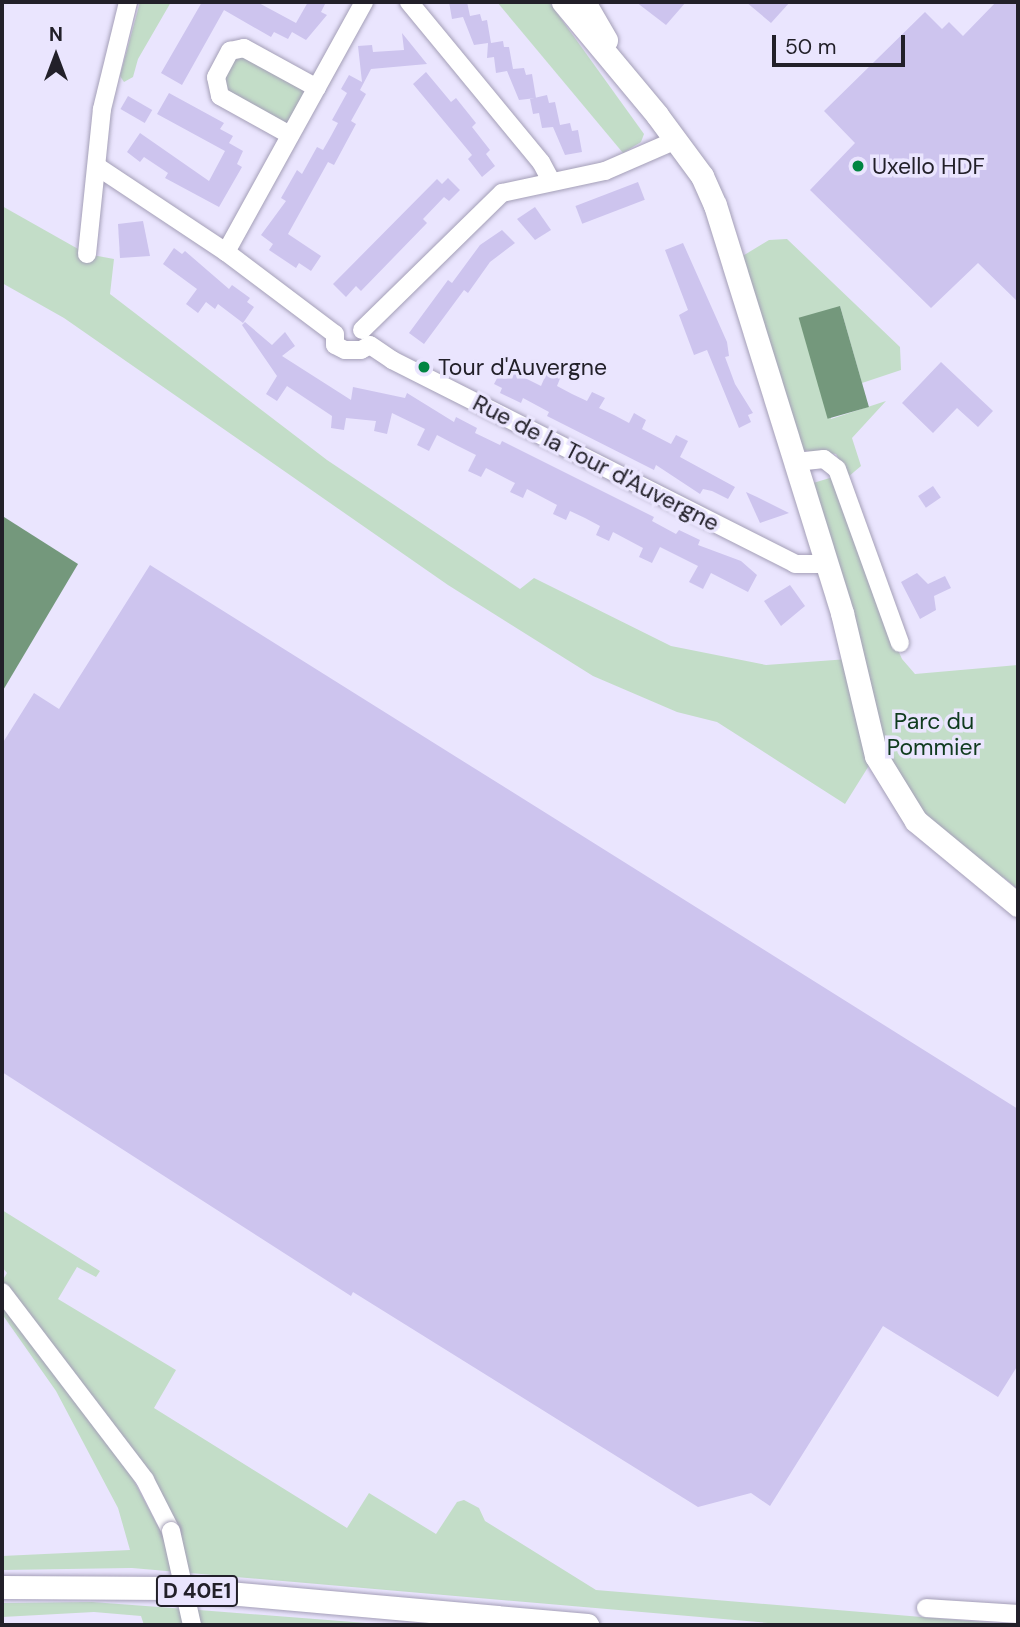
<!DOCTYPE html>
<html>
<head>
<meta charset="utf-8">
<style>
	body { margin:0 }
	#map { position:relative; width:1020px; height:1627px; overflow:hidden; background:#eae5fe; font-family:"DM Sans",sans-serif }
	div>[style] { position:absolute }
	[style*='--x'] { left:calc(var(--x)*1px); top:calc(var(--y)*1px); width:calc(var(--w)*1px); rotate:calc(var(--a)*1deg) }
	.green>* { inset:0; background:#c3ddc8 }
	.water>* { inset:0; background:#74987c; transform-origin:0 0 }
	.building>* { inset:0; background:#cdc4ee; transform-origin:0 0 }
	.roads { filter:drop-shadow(0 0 2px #a49fb7) drop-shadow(0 0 2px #a49fb7) }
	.minor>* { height:18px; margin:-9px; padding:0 9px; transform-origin:9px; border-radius:9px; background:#fff }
	.major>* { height:23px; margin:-11.5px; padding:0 11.5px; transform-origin:11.5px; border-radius:11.5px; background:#fff }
	.bridges { filter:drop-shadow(0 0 2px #a49fb7) drop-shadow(0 0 2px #a49fb7) }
	.minor-bridge>* { height:18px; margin:-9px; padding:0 9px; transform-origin:9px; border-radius:9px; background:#fff }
	.dots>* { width:19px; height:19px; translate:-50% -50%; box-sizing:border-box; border:4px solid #eae5fe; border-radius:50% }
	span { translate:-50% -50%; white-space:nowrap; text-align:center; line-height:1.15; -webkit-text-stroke:7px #eae5fe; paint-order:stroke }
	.shield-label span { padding:2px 5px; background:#eae5fe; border:2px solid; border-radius:5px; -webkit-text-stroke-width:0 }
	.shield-label { font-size:21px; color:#222029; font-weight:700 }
	.poi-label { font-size:23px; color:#222029 }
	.left { translate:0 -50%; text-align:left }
	.street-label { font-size:23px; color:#222029 }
	.park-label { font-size:23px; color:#0f3b1e }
	.frame { position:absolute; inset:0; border:4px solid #222029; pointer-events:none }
	.north { position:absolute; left:21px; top:21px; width:70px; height:70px; -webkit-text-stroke:5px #eae5fe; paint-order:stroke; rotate:0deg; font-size:19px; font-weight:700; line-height:28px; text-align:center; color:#222029 }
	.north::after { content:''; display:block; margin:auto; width:24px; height:32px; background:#222029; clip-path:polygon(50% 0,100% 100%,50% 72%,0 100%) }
	.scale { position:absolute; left:772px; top:35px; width:133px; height:32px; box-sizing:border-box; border:4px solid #222029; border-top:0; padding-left:9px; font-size:21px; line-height:24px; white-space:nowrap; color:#222029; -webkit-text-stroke:5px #eae5fe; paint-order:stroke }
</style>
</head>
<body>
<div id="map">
	<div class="green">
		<i style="clip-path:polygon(140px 2px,171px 2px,138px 59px,133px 77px,124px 82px,120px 76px)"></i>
		<i style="clip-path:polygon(497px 2px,549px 2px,644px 134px,641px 142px,623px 153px)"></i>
		<i style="clip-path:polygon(238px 53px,309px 89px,288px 126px,222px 90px,221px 82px)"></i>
		<i style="clip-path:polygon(2px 206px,87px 254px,114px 259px,110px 294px,327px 460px,520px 589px,534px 578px,671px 646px,766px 665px,862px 658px,810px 484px,833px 477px,890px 632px,902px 659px,915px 674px,1018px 665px,1018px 889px,1003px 877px,994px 888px,969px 869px,875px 756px,845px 804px,717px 722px,677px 712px,593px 676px,448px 585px,64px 318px,2px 283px)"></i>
		<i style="clip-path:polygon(787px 239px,900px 347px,901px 370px,862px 383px,840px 306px,831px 419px,886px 401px,852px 438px,861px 466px,848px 477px,836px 454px,801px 450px,741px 257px,769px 240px)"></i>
		<i style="clip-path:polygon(2px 1210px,100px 1271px,96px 1277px,77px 1267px,58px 1299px,176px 1370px,154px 1408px,347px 1528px,369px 1493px,436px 1534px,457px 1502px,464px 1500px,479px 1508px,485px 1521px,596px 1590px,1018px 1625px,792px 1625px,132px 1568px,2px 1570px,2px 1556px,130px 1550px,118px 1508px,56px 1391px,2px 1314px,2px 1300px,133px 1479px,161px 1532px,171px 1531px,143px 1467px,2px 1281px,7px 1273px,2px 1267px)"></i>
		<i style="clip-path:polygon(92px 1602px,199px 1610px,392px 1625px,144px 1625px,141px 1616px,94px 1612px,2px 1617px,2px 1603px)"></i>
	</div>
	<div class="water">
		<i style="left:840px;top:306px;width:105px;height:43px;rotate:74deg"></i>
		<i style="clip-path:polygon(4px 517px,78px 564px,2px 692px,2px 525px)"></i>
	</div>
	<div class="building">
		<i style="clip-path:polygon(202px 2px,257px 2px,296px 23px,308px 2px,326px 2px,321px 12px,327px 15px,306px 40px,292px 32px,288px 39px,274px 32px,271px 37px,224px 10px,182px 85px,161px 73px)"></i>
		<i style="clip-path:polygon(449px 2px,467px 2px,470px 16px,480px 14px,482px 21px,487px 20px,491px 43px,503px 41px,504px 47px,509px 47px,513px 69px,524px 68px,526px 75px,532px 74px,536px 98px,519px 100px,507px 71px,496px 73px,494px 57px,487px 58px,488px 43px,474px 45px,463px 17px,452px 19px)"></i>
		<i style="clip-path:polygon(636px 2px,686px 2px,666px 25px)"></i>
		<i style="clip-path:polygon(746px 2px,790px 2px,771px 23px)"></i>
		<i style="clip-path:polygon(996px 2px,1018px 2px,1018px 302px,978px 263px,931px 308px,810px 190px,855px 143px,824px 111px,925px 12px,942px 29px,949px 22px,963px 36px)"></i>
		<i style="clip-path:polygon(402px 33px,427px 64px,371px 69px,360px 90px,366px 94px,351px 121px,356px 124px,334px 165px,328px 162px,288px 234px,321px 256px,311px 271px,299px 263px,296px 268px,269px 250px,273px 244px,261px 235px,286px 201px,281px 198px,297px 170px,302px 174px,317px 147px,323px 150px,331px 136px,338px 123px,332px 120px,347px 93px,341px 89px,349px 75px,362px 82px,358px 46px,372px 45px,373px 52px,404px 50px)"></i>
		<i style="clip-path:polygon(426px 72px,451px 102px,456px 98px,476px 123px,472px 127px,490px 150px,486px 154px,495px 166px,482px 177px,468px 159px,472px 155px,413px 84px)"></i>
		<i style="clip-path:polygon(169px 93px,224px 123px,220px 129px,233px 136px,229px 143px,243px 151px,237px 164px,242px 167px,219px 207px,165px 178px,168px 173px,144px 157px,140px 162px,127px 152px,140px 133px,209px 181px,225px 151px,157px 114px)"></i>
		<i style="clip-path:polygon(547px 95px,549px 103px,555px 102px,560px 125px,570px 123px,572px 131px,578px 130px,582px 152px,565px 155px,553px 127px,542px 128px,539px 113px,533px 114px,530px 99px)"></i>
		<i style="left:128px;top:96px;width:28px;height:15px;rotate:30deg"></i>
		<i style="clip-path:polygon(448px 178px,460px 190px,449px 201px,444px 197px,423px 219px,427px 223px,361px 291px,356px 286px,346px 297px,333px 284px,437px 179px,442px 184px)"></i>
		<i style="left:638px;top:182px;width:19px;height:67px;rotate:69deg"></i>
		<i style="clip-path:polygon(535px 207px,551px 230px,535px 240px,517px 219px)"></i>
		<i style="clip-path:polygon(143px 221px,150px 256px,120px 258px,118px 224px)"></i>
		<i style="clip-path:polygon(502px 230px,515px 243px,490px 262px,468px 293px,464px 290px,424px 344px,409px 333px,448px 280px,452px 283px,480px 245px)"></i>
		<i style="clip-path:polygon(683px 243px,727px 342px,729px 356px,725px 357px,735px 384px,753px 413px,748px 415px,751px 422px,739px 428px,707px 350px,694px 355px,679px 315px,688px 310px,665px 250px)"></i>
		<i style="clip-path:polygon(174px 248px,182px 254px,185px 251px,229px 289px,232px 285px,250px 298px,247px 302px,254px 307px,243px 323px,218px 304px,215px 309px,206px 302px,198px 313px,186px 304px,197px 289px,163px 264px)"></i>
		<i style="clip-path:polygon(245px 322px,272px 345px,285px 332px,295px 346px,282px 356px,351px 400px,353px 387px,405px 398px,407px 393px,454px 422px,456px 417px,477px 428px,475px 433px,500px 445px,502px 441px,654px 517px,652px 521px,676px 534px,679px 530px,700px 540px,698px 545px,741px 561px,757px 575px,748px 592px,711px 573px,703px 589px,689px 582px,698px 566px,660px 547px,652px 563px,639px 557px,643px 548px,613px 532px,609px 541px,596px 535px,600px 526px,585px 518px,570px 511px,566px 520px,553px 514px,557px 505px,527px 489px,523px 498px,510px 492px,515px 483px,486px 468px,481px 477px,468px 471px,476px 455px,456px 445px,437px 435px,429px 451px,417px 445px,425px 429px,392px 413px,387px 434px,374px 431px,376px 421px,346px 418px,344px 430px,331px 428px,332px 416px,287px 386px,277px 401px,266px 394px,277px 376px,242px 325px)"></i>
		<i style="clip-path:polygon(941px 362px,993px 411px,978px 427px,957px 408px,933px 433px,902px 403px)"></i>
		<i style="clip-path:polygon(503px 367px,541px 386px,548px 370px,561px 376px,557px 386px,572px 394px,587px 401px,592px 392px,605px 398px,599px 408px,614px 415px,629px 423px,634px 413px,646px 420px,642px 429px,671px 444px,676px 435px,688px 441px,680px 457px,735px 487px,728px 499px,712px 491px,703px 489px,700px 494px,656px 465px,654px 470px,547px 416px,549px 412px,523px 398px,521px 403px,500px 393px,502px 388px,494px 384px)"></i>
		<i style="left:933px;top:486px;width:14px;height:18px;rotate:56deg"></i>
		<i style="clip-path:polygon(746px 492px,757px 497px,789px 513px,760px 523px)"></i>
		<i style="clip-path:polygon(150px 565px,1018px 1109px,1018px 1365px,998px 1397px,883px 1326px,770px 1506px,751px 1493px,698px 1507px,353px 1292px,351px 1296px,2px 1072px,2px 744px,34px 693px,59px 709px)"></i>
		<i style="clip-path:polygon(917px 573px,928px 584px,945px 576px,951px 588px,934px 596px,936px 610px,920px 619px,901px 582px)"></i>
		<i style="clip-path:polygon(790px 585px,805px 606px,781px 626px,764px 601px)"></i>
	</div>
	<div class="roads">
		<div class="minor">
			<i style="--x:409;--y:2;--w:207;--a:50.5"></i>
			<i style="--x:541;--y:162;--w:21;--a:62"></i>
			<i style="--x:290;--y:135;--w:80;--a:-150.9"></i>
			<i style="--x:220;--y:96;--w:19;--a:-102"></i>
			<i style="--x:216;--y:77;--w:30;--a:-62"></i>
			<i style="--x:230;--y:51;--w:14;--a:-12"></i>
			<i style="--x:244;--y:48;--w:83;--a:28.7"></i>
			<i style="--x:98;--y:167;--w:154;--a:33.6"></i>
			<i style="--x:226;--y:252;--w:136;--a:37"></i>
			<i style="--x:226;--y:252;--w:286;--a:-61.1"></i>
			<i style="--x:87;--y:254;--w:146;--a:-84.1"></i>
			<i style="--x:102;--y:109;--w:110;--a:-76.3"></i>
			<i style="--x:362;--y:330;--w:196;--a:-44.4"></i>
			<i style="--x:502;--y:193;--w:105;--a:-12.1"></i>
			<i style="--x:605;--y:171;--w:77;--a:-23.6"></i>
			<i style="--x:335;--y:334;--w:11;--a:90"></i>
			<i style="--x:335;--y:345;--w:11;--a:27"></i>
			<i style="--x:345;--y:350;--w:16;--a:0"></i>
			<i style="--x:361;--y:350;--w:10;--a:-29"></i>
			<i style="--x:370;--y:345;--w:27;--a:34"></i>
			<i style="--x:392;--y:360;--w:452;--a:26.8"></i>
			<i style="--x:795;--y:564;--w:32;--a:0"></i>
			<i style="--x:796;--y:462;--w:28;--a:-6"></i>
			<i style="--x:824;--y:459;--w:16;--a:38"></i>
			<i style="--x:837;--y:469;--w:185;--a:70.1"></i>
			<i style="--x:2;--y:1292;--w:236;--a:52.7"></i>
			<i style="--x:145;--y:1480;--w:57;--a:63"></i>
			<i style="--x:926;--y:1608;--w:92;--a:3.7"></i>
		</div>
		<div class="major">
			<i style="--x:563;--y:2;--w:147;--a:50.2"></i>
			<i style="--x:657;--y:115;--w:76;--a:53.6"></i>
			<i style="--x:702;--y:176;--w:32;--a:66"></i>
			<i style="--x:715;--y:205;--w:427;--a:72.7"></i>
			<i style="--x:842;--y:613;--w:147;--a:76.6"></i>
			<i style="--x:876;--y:756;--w:76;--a:58.4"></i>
			<i style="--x:916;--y:821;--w:132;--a:39.5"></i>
			<i style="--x:584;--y:2;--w:44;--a:59.9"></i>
			<i style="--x:2;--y:1587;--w:170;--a:0.3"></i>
			<i style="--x:172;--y:1588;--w:417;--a:5.1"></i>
		</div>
	</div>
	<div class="bridges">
		<div class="minor-bridge">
			<i style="--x:171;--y:1531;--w:96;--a:77.4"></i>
		</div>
	</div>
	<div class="dots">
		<i style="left:858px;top:166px;background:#008541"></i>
		<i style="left:424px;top:367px;background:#008541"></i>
	</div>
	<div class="shield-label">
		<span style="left:197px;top:1591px">D 40E1</span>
	</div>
	<div class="poi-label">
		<span class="left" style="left:872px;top:166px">Uxello HDF</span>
		<span class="left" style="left:438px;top:367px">Tour d'Auvergne</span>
	</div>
	<div class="street-label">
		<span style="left:596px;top:463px;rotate:27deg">Rue de la Tour d'Auvergne</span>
	</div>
	<div class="park-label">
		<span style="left:934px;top:734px">Parc du<br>Pommier</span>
	</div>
	<div class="frame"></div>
	<div class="north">N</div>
	<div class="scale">50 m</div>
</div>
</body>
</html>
